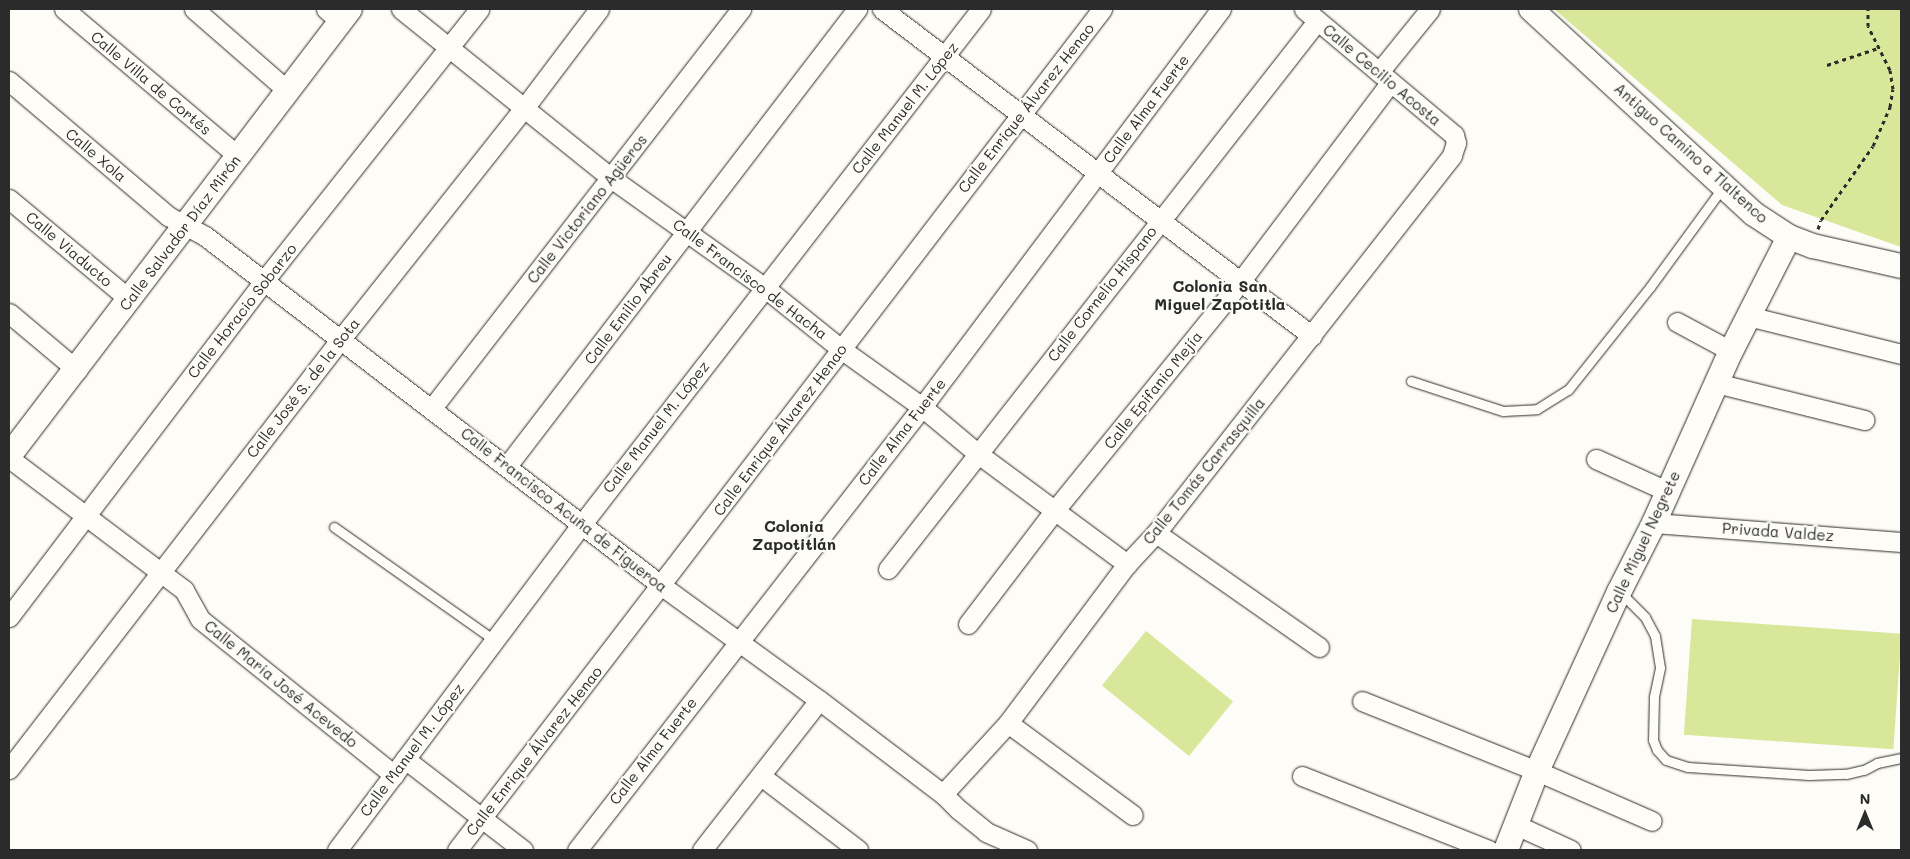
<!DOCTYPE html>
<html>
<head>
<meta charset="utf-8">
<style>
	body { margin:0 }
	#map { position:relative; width:1910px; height:859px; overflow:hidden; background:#fdfcf7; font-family:Mali,sans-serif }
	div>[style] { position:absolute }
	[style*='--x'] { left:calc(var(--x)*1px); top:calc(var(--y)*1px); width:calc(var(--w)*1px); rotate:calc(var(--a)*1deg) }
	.green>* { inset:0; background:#d9e79a; transform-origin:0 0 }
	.path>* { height:3px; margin-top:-1.5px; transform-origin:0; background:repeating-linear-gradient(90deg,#2b2b2b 0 4px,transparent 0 8px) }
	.roads { filter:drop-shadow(0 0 1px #2b2b2b) drop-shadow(0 0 1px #2b2b2b) }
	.service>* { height:9px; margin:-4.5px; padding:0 4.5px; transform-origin:4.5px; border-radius:4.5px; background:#fdfcf7 }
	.minor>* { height:19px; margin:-9.5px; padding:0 9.5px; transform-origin:9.5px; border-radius:9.5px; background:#fdfcf7 }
	.tertiary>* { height:24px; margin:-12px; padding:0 12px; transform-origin:12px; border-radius:12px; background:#fdfcf7 }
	span { translate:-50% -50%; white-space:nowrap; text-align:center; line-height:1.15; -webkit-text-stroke:4.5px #fdfcf7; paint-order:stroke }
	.street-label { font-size:15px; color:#2b2b2b }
	.neighbourhood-label { font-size:16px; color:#2b2b2b; font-weight:700 }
	.frame { position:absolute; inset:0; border:10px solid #2b2b2b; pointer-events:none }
	.north { position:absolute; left:1840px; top:789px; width:50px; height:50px; -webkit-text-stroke:4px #fdfcf7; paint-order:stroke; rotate:0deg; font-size:14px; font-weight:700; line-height:20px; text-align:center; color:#2b2b2b }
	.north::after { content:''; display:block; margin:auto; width:18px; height:22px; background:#2b2b2b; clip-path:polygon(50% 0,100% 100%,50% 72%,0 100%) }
</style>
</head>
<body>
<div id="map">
	<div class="green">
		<i style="clip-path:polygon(1554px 9px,1901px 9px,1901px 247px,1782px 205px)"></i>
		<i style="left:1692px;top:619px;width:210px;height:116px;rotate:4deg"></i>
		<i style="left:1146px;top:631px;width:112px;height:70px;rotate:39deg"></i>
	</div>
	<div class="path">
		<i style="--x:1827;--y:65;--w:54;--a:-18.4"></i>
		<i style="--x:1818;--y:229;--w:9;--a:-72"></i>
		<i style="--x:1821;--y:220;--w:90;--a:-54.9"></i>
		<i style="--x:1873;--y:146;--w:43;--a:-66.4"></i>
		<i style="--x:1890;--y:107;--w:18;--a:-81"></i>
		<i style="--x:1893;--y:89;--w:19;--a:-99"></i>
		<i style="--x:1890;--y:70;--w:49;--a:-116.6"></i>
		<i style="--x:1868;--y:26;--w:17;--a:-90"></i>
	</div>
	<div class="roads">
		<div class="service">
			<i style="--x:1411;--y:381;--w:97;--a:18.1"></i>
			<i style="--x:1503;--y:411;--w:34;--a:-3"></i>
			<i style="--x:1537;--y:409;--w:36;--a:-32"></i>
			<i style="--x:1568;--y:390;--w:132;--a:-51.5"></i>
			<i style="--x:1650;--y:287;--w:124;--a:-53.9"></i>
			<i style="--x:334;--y:527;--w:196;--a:35.2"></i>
			<i style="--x:1621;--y:593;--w:34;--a:45"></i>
			<i style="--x:1645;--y:617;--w:21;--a:62"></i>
			<i style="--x:1655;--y:636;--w:32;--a:81"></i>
			<i style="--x:1660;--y:668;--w:30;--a:102"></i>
			<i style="--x:1654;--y:697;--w:43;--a:91.3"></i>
			<i style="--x:1653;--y:740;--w:11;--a:68"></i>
			<i style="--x:1657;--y:750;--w:13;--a:48"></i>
			<i style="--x:1666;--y:760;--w:23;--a:18"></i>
			<i style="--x:1688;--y:767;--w:121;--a:3.8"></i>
			<i style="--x:1809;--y:775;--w:37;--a:-2"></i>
			<i style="--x:1846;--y:774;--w:18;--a:-13"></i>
			<i style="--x:1864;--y:770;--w:15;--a:-28"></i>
			<i style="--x:1877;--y:763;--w:25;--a:-12"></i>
		</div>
		<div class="minor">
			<i style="--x:64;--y:9;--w:229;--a:40.2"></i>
			<i style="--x:194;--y:9;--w:123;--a:41.1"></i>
			<i style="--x:326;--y:9;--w:18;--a:41"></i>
			<i style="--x:401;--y:9;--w:270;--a:38.8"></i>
			<i style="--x:611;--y:178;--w:188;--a:35.5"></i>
			<i style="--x:764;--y:287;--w:99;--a:38.8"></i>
			<i style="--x:841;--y:349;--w:100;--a:35.6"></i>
			<i style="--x:922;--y:407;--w:72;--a:39.9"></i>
			<i style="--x:977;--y:453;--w:187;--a:36.5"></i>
			<i style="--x:882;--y:9;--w:540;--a:37.25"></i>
			<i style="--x:1379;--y:72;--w:81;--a:-51"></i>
			<i style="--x:9;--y:81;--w:209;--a:40.3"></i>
			<i style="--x:168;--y:216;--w:42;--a:28.4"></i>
			<i style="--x:205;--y:236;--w:576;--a:37.45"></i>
			<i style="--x:662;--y:586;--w:194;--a:36"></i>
			<i style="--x:819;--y:700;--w:156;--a:37.2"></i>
			<i style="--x:943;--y:794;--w:21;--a:45"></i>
			<i style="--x:958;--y:809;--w:36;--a:39"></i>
			<i style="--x:986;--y:832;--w:45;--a:23.7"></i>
			<i style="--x:9;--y:199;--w:156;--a:39.8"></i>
			<i style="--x:9;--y:313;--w:89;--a:40"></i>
			<i style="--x:1748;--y:316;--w:158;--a:13.9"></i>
			<i style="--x:1677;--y:322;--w:61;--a:28.2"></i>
			<i style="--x:1716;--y:383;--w:153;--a:14"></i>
			<i style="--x:432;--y:408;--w:505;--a:-52.24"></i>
			<i style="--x:9;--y:458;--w:219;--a:37"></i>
			<i style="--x:184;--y:590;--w:33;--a:61"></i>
			<i style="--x:200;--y:619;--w:249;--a:38.8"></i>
			<i style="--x:1596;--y:459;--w:78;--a:24.3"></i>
			<i style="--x:507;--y:466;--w:576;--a:-52.55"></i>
			<i style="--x:1654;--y:523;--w:248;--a:4.4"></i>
			<i style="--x:1156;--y:533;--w:199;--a:35"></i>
			<i style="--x:888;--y:569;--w:696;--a:-51.94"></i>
			<i style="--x:9;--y:617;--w:420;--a:-52.8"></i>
			<i style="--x:263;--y:282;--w:348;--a:-51.6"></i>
			<i style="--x:968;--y:624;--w:143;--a:-52.7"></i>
			<i style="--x:1055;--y:510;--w:294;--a:-50.9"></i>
			<i style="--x:1240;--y:282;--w:249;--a:-53"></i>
			<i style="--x:1362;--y:701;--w:188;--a:21.8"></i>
			<i style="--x:1537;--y:771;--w:125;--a:23.5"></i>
			<i style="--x:1008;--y:723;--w:155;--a:36.4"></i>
			<i style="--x:405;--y:759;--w:149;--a:37.6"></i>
			<i style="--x:9;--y:769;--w:542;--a:-52.35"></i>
			<i style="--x:340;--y:340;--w:298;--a:-51.6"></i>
			<i style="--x:525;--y:107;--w:123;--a:-52.9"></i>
			<i style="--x:761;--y:776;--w:122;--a:37.3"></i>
			<i style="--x:1302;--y:776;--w:201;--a:21.6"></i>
			<i style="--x:943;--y:794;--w:96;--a:-47.5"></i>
			<i style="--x:1008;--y:723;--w:199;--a:-53.2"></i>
			<i style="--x:1127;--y:564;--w:42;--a:-46.9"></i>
			<i style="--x:1156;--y:533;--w:480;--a:-51.9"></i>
			<i style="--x:1452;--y:155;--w:13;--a:-72"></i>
			<i style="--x:1456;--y:143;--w:8;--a:-104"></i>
			<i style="--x:1454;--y:135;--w:196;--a:-140"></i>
			<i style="--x:1516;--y:825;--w:60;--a:24.4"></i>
			<i style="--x:337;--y:850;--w:408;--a:-53.1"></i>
			<i style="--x:582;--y:524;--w:651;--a:-52.23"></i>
			<i style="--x:457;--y:850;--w:1060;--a:-52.51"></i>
			<i style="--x:577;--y:850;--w:561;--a:-52.09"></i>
			<i style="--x:922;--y:407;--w:498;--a:-53.1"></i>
			<i style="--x:702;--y:850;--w:190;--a:-52"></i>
		</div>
		<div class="tertiary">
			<i style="--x:1531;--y:9;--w:303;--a:42.6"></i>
			<i style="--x:1754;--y:214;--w:42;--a:33.3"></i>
			<i style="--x:1789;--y:237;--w:26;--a:21"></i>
			<i style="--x:1813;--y:246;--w:90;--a:12.8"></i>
			<i style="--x:9;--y:456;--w:562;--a:-52.66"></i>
			<i style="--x:1506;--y:850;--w:85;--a:-68.6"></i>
			<i style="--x:1537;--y:771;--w:197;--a:-65.4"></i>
			<i style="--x:1619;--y:592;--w:77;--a:-63.1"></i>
			<i style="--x:1654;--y:523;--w:188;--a:-65.9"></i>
			<i style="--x:1731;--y:351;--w:128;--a:-63"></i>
		</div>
	</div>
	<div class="street-label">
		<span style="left:1382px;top:75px;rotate:40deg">Calle Cecilio Acosta</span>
		<span style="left:151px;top:83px;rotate:40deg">Calle Villa de Cortés</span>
		<span style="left:905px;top:108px;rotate:-52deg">Calle Manuel M. López</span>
		<span style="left:1026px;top:108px;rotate:-52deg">Calle Enrique Álvarez Henao</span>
		<span style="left:1146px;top:109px;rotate:-53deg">Calle Alma Fuerte</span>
		<span style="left:1691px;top:153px;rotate:42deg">Antiguo Camino a Tlaltenco</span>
		<span style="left:96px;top:155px;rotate:40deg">Calle Xola</span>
		<span style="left:587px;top:209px;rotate:-52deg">Calle Victoriano Agüeros</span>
		<span style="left:180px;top:233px;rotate:-53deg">Calle Salvador Díaz Mirón</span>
		<span style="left:69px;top:249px;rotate:40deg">Calle Viaducto</span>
		<span style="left:750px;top:279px;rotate:37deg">Calle Francisco de Hacha</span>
		<span style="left:1102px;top:294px;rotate:-52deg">Calle Cornelio Hispano</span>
		<span style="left:628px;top:309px;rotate:-53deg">Calle Emilio Abreu</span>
		<span style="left:242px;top:311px;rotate:-52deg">Calle Horacio Sobarzo</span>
		<span style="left:303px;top:388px;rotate:-52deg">Calle José S. de la Sota</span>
		<span style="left:1153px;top:390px;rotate:-51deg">Calle Epifanio Mejía</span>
		<span style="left:656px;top:427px;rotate:-52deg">Calle Manuel M. López</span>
		<span style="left:780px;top:430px;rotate:-53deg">Calle Enrique Álvarez Henao</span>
		<span style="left:902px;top:432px;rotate:-52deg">Calle Alma Fuerte</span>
		<span style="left:1204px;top:471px;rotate:-51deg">Calle Tomás Carrasquilla</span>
		<span style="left:564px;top:510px;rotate:38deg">Calle Francisco Acuña de Figueroa</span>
		<span style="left:1778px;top:532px;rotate:4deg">Privada Valdez</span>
		<span style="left:1643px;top:542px;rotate:-65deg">Calle Miguel Negrete</span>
		<span style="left:281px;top:684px;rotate:39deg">Calle María José Acevedo</span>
		<span style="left:412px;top:750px;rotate:-53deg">Calle Manuel M. López</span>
		<span style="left:534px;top:751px;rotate:-52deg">Calle Enrique Álvarez Henao</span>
		<span style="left:653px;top:751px;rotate:-52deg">Calle Alma Fuerte</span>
	</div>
	<div class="neighbourhood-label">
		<span style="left:1220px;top:295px">Colonia San<br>Miguel Zapotitla</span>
		<span style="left:794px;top:535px">Colonia<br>Zapotitlán</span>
	</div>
	<div class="frame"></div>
	<div class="north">N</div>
</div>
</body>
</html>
